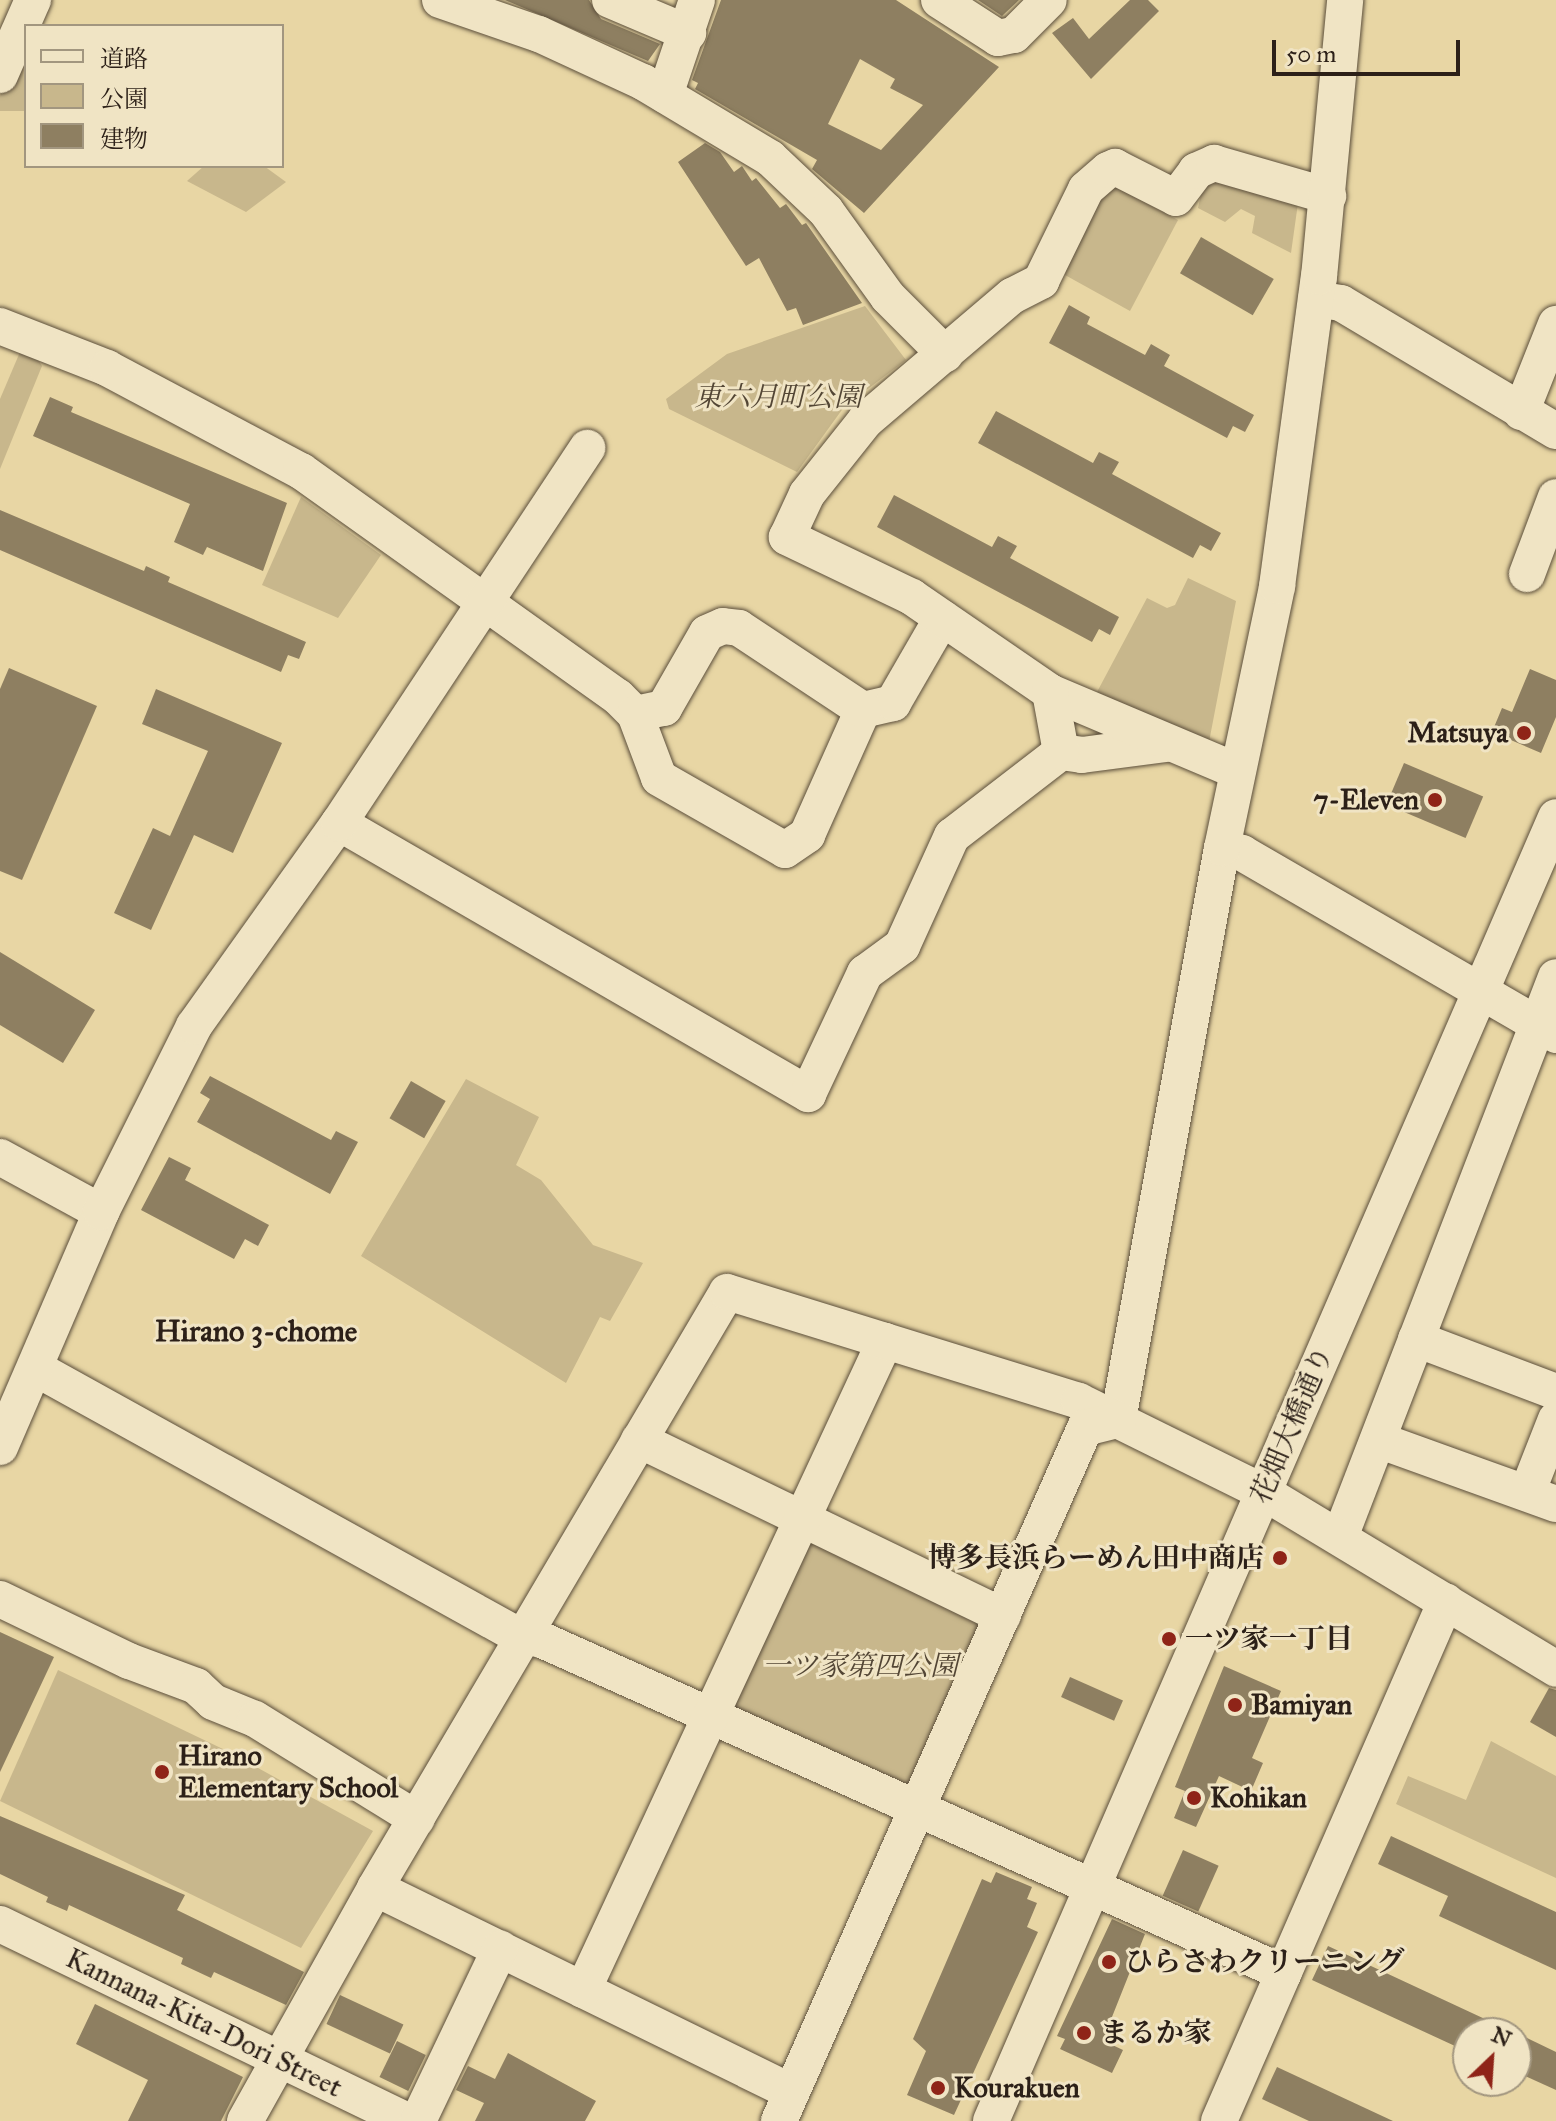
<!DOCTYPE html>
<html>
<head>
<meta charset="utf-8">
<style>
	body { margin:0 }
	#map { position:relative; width:1556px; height:2121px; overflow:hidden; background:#e8d6a4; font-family:"IM FELL Great Primer","Noto Serif JP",serif }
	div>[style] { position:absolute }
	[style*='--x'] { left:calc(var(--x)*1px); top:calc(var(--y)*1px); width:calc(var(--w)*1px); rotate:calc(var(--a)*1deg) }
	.green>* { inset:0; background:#c8b78c }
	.building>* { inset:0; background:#8e7f61; transform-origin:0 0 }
	.roads { filter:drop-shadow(0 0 2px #5b4e3b) drop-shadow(0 0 2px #5b4e3b) }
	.minor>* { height:36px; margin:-18px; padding:0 18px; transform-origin:18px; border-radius:18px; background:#f0e4c4 }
	.dots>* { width:22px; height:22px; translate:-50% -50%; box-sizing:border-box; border:4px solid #f0e4c4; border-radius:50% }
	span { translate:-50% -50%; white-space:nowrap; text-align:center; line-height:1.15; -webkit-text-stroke:6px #f0e4c4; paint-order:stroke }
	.park-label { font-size:28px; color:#534635; font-style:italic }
	.poi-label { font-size:28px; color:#2c2018; font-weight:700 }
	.right { translate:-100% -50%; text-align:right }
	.left { translate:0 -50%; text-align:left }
	.street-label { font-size:28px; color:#2c2018 }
	.neighbourhood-label { font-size:30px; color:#2c2018; font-weight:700 }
	.legend { position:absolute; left:24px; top:24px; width:260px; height:144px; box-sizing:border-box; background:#f0e4c4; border:2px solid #a2967f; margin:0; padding:10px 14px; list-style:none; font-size:24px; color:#2c2018 }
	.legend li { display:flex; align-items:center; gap:16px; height:40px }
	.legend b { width:40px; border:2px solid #a2967f }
	.north { position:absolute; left:1452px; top:2017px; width:80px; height:80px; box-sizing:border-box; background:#f0e4c4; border:2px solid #a2967f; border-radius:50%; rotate:25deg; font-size:22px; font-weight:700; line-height:32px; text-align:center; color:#2c2018 }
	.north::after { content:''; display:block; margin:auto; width:28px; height:36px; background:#8f2418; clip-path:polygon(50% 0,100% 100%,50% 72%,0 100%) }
	.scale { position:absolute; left:1272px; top:40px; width:188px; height:36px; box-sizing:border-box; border:4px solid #2c2018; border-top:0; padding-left:10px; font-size:24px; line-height:28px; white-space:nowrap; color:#2c2018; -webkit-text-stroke:6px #f0e4c4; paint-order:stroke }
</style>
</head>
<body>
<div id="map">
	<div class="green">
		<i style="clip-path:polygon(22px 47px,26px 111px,0 111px,0 96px)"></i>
		<i style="clip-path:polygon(204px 166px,264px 166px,286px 182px,246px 212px,187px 181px)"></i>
		<i style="clip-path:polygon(1215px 175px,1298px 203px,1291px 253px,1252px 233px,1255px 216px,1241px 209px,1225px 222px,1198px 208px,1204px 180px)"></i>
		<i style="clip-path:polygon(1116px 187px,1178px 220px,1130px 311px,1065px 275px,1068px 256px,1096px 202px)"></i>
		<i style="clip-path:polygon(865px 306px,906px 360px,844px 407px,797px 472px,669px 409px,666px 399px,727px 354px)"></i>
		<i style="clip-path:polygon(20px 352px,37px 358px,42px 366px,0 469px,0 399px)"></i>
		<i style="clip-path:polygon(301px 497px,381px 555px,338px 618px,262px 585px)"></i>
		<i style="clip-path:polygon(1188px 578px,1236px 601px,1209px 742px,1204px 742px,1097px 692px,1147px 598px,1167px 608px,1175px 605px)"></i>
		<i style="clip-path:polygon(466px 1079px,539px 1117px,516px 1165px,541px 1180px,593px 1245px,643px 1263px,610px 1321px,600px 1317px,566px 1383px,361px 1256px)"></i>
		<i style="clip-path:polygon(818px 1540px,981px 1622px,918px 1786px,905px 1790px,737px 1713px,733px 1700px,806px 1544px)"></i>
		<i style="clip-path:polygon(58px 1670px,225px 1750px,373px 1831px,301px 1948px,0 1801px)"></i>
		<i style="clip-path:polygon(1491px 1741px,1556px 1776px,1556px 1878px,1396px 1804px,1408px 1776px,1466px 1800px)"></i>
	</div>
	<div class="building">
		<i style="clip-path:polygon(505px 0,589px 0,601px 19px,660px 44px,648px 61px)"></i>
		<i style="clip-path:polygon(evenodd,721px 0,896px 0,999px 67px,864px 213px,812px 169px,817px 160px,695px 89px,698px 83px,692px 80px,721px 0,860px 59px,895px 79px,890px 88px,923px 105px,881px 150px,828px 124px,860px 59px)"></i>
		<i style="clip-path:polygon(978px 0,1019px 0,1002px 16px)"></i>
		<i style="clip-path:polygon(1130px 0,1148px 0,1159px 11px,1091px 79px,1052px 33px,1073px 18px,1089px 39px)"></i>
		<i style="clip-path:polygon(705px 143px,720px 152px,734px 172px,742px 166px,752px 181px,756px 178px,780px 208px,786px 204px,802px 225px,806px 223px,862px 303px,803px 325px,796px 308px,787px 311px,759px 258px,746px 266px,678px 162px)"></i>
		<i style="left:1201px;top:237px;width:84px;height:42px;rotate:30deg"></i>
		<i style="clip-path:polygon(1069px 305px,1090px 317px,1087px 324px,1145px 355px,1151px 344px,1170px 355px,1164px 366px,1254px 415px,1245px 432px,1233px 426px,1227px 438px,1049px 343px)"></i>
		<i style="clip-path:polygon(50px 397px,73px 407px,71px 412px,287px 503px,263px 571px,207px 547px,203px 555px,174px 542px,190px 504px,33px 436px)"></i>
		<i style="clip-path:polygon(996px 411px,1093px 463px,1099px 452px,1119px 462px,1112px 474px,1221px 533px,1211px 551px,1200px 545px,1193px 558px,978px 443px)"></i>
		<i style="clip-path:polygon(894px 495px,992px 547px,998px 536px,1017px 546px,1010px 558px,1119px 617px,1110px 635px,1099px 629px,1092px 642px,877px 527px)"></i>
		<i style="clip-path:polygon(0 510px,144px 571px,146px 566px,170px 577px,168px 582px,306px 642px,299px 659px,288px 655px,281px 672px,0 550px)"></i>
		<i style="clip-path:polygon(9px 668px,97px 706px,22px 880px,0 871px,0 689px)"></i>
		<i style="clip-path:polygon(1530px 669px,1556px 680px,1556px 717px,1541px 753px,1492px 732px,1502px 708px,1512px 712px)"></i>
		<i style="clip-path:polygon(156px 689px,282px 743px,233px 853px,194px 835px,151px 930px,114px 913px,153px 828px,170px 836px,208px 751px,142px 724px)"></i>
		<i style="left:1404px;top:763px;width:86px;height:45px;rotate:23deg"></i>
		<i style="clip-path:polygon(0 952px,95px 1010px,63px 1063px,0 1025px)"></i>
		<i style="clip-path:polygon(210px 1076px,331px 1140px,336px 1131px,358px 1142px,330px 1194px,197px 1122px,210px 1099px,200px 1093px)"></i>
		<i style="left:411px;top:1081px;width:40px;height:43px;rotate:30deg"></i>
		<i style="clip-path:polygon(169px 1157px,191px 1168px,185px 1180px,269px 1225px,258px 1246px,245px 1239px,234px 1259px,141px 1210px)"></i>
		<i style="clip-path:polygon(0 1632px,54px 1657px,0 1772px)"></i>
		<i style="clip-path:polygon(1224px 1666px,1281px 1691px,1252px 1758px,1263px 1763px,1251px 1791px,1219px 1776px,1196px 1827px,1174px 1818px,1185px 1791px,1175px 1787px)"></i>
		<i style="left:1070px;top:1677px;width:58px;height:22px;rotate:24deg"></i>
		<i style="clip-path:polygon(1549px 1688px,1556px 1690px,1556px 1737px,1530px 1722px)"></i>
		<i style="clip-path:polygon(0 1816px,185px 1895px,177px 1910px,304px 1972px,286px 2005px,214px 1972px,211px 1978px,181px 1964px,183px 1958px,69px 1905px,67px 1911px,46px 1902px,48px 1897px,0 1874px)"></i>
		<i style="clip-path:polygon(1391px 1836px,1556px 1912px,1556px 1970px,1439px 1916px,1448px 1896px,1378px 1864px)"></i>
		<i style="left:1183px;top:1850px;width:39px;height:50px;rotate:24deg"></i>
		<i style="clip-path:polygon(996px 1872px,1032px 1887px,1027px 1899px,1037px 1903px,1027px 1927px,1038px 1932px,954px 2115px,907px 2095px,926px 2051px,913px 2039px,982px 1879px,991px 1883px)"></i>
		<i style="clip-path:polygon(1112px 1919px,1145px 1934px,1108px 2027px,1112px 2029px,1106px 2042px,1123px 2050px,1112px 2073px,1060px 2049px,1065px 2039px,1057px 2036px)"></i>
		<i style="clip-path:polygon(1328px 1946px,1515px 2033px,1468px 2033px,1468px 2052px,1312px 1980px)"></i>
		<i style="left:340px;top:1995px;width:70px;height:32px;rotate:25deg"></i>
		<i style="clip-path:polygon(95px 2004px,243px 2077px,221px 2121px,128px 2121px,148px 2080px,76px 2044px)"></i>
		<i style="clip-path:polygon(1527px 2038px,1556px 2052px,1556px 2090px,1516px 2072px)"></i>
		<i style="left:397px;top:2041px;width:32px;height:40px;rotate:26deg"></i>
		<i style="clip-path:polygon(508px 2053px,596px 2101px,585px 2121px,475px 2121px,484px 2103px,456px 2090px,468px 2066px,495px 2079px)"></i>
		<i style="clip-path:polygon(1277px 2067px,1393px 2121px,1309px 2121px,1262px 2099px)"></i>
	</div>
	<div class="roads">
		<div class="minor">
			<i style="--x:440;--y:0;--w:105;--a:19"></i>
			<i style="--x:539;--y:34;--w:115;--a:24.8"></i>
			<i style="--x:643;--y:82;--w:148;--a:30.9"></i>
			<i style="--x:770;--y:158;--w:77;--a:43.4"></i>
			<i style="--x:826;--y:211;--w:106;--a:54.2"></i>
			<i style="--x:888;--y:297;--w:81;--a:45"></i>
			<i style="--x:610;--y:0;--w:85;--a:22.9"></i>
			<i style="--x:939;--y:0;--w:70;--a:32.8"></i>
			<i style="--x:998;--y:38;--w:16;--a:-11"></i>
			<i style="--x:1014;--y:35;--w:49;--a:-45"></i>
			<i style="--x:0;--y:75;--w:82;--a:-66.3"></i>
			<i style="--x:665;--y:95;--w:100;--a:-71.4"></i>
			<i style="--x:1316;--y:299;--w:25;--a:9"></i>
			<i style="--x:1341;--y:303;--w:250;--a:30.8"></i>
			<i style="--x:0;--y:326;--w:115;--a:21.4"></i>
			<i style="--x:107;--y:368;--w:220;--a:28"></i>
			<i style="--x:301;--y:471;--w:389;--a:35.5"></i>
			<i style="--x:618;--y:697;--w:24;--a:45"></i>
			<i style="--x:635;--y:714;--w:68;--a:69.4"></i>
			<i style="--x:659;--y:778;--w:145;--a:29.7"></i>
			<i style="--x:785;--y:850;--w:27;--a:-34"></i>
			<i style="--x:807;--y:835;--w:137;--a:-65.9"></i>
			<i style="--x:863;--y:710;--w:31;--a:-13"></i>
			<i style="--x:893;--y:703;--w:98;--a:-60"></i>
			<i style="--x:1521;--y:412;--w:95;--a:-68.3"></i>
			<i style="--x:1527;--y:574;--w:82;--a:-69.4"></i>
			<i style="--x:635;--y:714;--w:30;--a:-12"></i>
			<i style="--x:664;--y:708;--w:86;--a:-60.2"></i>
			<i style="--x:707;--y:633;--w:17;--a:-24"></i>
			<i style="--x:723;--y:626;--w:16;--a:7"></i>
			<i style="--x:739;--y:628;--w:149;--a:33.5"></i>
			<i style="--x:1061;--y:752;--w:21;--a:8"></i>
			<i style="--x:1082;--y:755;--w:85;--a:-7.5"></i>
			<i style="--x:1237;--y:771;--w:203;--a:-157.1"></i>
			<i style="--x:1050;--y:692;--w:168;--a:-145.5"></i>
			<i style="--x:912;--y:597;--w:139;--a:-154.4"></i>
			<i style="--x:787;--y:537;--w:47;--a:-65.1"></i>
			<i style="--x:807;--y:494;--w:93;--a:-51.5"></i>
			<i style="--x:865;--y:421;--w:193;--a:-40.4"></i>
			<i style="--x:1012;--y:296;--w:33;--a:-27"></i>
			<i style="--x:1041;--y:281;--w:102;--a:-63.9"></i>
			<i style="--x:1086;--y:189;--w:29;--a:-41"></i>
			<i style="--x:1108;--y:170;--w:8;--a:-23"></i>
			<i style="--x:1115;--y:167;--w:68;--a:26.9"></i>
			<i style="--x:1176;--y:198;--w:34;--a:-53"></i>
			<i style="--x:1196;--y:171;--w:20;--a:-24"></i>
			<i style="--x:1214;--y:163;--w:119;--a:16.1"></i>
			<i style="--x:339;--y:823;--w:542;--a:30.02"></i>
			<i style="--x:808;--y:1094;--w:134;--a:-64.8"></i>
			<i style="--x:865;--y:973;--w:46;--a:-36.1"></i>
			<i style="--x:902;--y:946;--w:121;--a:-65.6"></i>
			<i style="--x:952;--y:836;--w:138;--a:-37.6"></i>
			<i style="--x:1061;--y:752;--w:61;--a:-100.4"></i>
			<i style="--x:1222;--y:848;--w:21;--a:14"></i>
			<i style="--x:1242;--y:853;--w:363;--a:30.1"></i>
			<i style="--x:0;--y:1157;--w:115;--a:28.6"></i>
			<i style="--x:1416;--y:1339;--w:150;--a:20.7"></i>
			<i style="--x:35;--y:1368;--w:543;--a:28.97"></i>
			<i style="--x:510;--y:1631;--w:33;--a:16"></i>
			<i style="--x:542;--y:1640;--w:813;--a:24.17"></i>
			<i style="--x:1118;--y:1420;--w:581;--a:-79.7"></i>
			<i style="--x:1222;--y:848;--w:268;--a:-78.1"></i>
			<i style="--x:1277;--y:586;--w:312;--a:-82.3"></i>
			<i style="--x:1319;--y:277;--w:278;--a:-84.6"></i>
			<i style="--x:639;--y:1440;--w:404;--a:25.8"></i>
			<i style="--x:1378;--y:1440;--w:189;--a:19.8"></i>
			<i style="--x:0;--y:1447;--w:256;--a:-66.7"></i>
			<i style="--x:101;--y:1212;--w:208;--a:-63.4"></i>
			<i style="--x:194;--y:1026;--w:249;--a:-54.5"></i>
			<i style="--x:339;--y:823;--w:450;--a:-56.5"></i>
			<i style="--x:1527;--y:1493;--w:79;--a:-68.6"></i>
			<i style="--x:1340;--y:1537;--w:600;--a:-68.91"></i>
			<i style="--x:0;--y:1599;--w:143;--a:25.7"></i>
			<i style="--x:129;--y:1661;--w:72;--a:20.5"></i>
			<i style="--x:196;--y:1686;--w:23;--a:43"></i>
			<i style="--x:213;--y:1702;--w:45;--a:22"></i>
			<i style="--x:255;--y:1719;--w:190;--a:31.7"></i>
			<i style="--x:375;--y:1888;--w:464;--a:26.1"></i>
			<i style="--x:0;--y:1924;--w:453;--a:25.8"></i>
			<i style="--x:583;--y:1990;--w:716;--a:-65.05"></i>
			<i style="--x:245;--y:2121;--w:267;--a:-60.8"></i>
			<i style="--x:375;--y:1888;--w:692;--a:-59.43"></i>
			<i style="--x:727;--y:1292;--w:368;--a:17.2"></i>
			<i style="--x:1079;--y:1401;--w:205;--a:26.3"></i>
			<i style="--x:1263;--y:1492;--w:342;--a:31.1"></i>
			<i style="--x:418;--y:2121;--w:191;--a:-64.5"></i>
			<i style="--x:779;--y:2121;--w:758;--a:-66.18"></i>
			<i style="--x:1085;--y:1428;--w:34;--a:-14"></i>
			<i style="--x:991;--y:2121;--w:1421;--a:-66.57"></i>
			<i style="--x:1219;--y:2121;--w:567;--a:-66.42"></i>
		</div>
	</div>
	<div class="dots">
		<i style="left:1524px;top:733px;background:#8f2418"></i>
		<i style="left:1435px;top:800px;background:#8f2418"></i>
		<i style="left:1280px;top:1558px;background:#8f2418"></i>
		<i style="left:1169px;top:1639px;background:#8f2418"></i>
		<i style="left:1235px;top:1705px;background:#8f2418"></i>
		<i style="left:162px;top:1772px;background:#8f2418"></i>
		<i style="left:1194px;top:1798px;background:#8f2418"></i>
		<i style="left:1109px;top:1962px;background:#8f2418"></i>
		<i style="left:1084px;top:2033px;background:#8f2418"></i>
		<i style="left:938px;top:2088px;background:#8f2418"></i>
	</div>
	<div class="park-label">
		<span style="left:778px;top:397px">東六月町公園</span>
		<span style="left:860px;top:1666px">一ツ家第四公園</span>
	</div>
	<div class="poi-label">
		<span class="right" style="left:1508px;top:733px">Matsuya</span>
		<span class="right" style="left:1419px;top:800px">7-Eleven</span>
		<span class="right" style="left:1264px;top:1558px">博多長浜らーめん田中商店</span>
		<span class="left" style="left:1185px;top:1639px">一ツ家一丁目</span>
		<span class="left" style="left:1251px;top:1705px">Bamiyan</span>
		<span class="left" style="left:178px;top:1772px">Hirano<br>Elementary School</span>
		<span class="left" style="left:1210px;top:1798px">Kohikan</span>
		<span class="left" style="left:1125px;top:1962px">ひらさわクリーニング</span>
		<span class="left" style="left:1100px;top:2033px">まるか家</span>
		<span class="left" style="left:954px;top:2088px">Kourakuen</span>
	</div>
	<div class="street-label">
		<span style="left:1292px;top:1425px;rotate:-67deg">花畑大橋通り</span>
		<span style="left:204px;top:2023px;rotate:26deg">Kannana-Kita-Dori Street</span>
	</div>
	<div class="neighbourhood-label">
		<span style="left:256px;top:1331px">Hirano 3-chome</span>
	</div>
	<ul class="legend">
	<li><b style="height:10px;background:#f0e4c4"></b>道路</li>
	<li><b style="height:22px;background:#c8b78c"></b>公園</li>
	<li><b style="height:22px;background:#8e7f61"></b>建物</li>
	</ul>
	<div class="north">N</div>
	<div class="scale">50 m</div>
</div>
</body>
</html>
